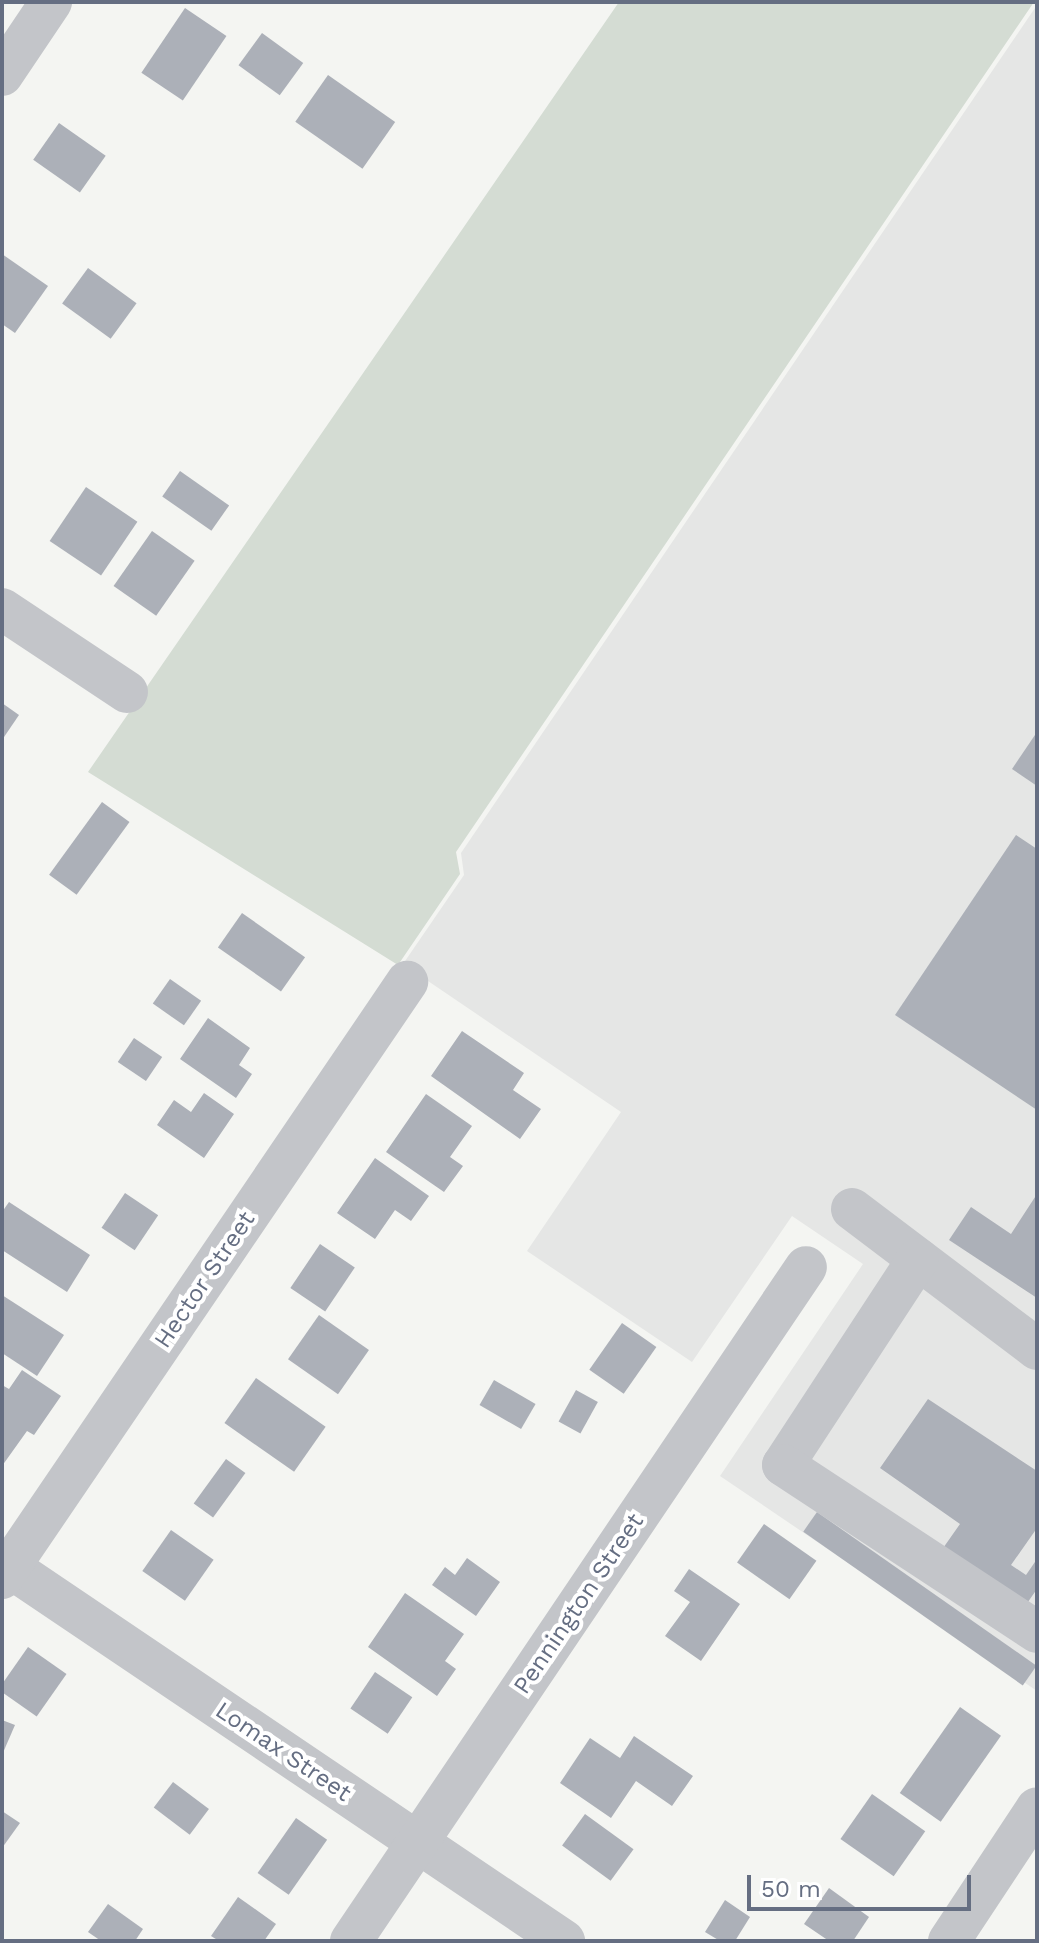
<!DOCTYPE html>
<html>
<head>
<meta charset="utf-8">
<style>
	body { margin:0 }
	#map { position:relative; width:1039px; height:1943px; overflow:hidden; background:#f4f5f2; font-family:"Work Sans",sans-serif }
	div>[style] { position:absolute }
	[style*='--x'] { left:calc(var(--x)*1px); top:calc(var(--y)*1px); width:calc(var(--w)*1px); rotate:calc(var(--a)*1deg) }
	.built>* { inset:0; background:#e5e6e5 }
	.green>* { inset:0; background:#d4dcd3 }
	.building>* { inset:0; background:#acb0b8; transform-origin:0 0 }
	.minor>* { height:42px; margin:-21px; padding:0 21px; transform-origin:21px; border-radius:21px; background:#c3c5c9 }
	span { translate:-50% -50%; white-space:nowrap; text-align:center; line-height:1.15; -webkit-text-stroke:8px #fff; paint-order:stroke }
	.street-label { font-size:24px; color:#656e82 }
	.frame { position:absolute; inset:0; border:4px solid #656e82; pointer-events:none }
	.scale { position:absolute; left:747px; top:1875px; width:224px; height:36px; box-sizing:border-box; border:4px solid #656e82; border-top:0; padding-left:10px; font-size:24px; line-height:28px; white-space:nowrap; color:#656e82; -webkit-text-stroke:6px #fff; paint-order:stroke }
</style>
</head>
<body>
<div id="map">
	<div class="built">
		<i style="clip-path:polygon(1037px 5px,1037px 1691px,720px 1476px,863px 1264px,792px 1216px,692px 1362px,527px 1251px,621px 1112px,403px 964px,464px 875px,461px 853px)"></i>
	</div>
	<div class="green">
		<i style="clip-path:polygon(619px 2px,1034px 2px,456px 852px,460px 874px,398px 965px,88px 772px)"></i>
	</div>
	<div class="building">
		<i style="left:185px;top:8px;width:50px;height:78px;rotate:34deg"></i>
		<i style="left:262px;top:33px;width:51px;height:40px;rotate:36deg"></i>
		<i style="left:328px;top:75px;width:82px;height:57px;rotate:35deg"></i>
		<i style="left:59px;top:123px;width:57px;height:45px;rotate:35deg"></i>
		<i style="clip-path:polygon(2px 254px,48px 286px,15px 333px,2px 324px)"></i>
		<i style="left:88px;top:268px;width:60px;height:44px;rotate:36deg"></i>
		<i style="left:180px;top:471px;width:60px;height:31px;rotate:35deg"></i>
		<i style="left:86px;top:487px;width:62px;height:65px;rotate:34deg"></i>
		<i style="left:152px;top:531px;width:52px;height:67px;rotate:35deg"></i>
		<i style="clip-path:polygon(2px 703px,19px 715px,2px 740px)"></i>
		<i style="clip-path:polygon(1037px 732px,1037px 786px,1012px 769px)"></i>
		<i style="left:102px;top:802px;width:34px;height:90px;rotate:36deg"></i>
		<i style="clip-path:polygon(1016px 835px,1037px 849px,1037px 1110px,895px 1015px)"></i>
		<i style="left:242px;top:913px;width:77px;height:42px;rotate:35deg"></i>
		<i style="left:170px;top:979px;width:38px;height:30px;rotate:35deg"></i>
		<i style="clip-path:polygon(208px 1018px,250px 1048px,239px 1065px,252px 1074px,236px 1098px,180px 1059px)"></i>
		<i style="clip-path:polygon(462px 1031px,524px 1073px,513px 1090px,541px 1109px,520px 1139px,431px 1076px)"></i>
		<i style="left:134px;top:1038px;width:34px;height:29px;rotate:34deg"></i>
		<i style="clip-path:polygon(204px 1093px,234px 1114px,204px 1158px,157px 1125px,174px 1100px,191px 1112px)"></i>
		<i style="clip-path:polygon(426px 1094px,472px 1126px,450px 1157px,463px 1166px,444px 1192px,386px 1152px)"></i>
		<i style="clip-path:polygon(375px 1158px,429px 1196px,411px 1221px,395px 1210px,375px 1239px,337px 1213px)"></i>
		<i style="left:125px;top:1193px;width:40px;height:42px;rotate:34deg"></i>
		<i style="clip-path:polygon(1037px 1194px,1037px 1298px,949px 1240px,971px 1207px,1011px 1234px)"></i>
		<i style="clip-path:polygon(9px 1202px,90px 1255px,67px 1292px,2px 1250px,2px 1212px)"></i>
		<i style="left:320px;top:1244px;width:42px;height:53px;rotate:34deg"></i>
		<i style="clip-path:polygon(2px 1295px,64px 1335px,37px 1376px,2px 1353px)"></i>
		<i style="left:319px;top:1315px;width:61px;height:54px;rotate:35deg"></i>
		<i style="left:622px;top:1323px;width:42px;height:57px;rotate:35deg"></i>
		<i style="clip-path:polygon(22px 1370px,61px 1396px,34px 1435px,27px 1431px,2px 1466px,2px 1385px,9px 1389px)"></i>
		<i style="left:256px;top:1378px;width:85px;height:55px;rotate:35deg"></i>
		<i style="left:494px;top:1380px;width:48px;height:29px;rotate:30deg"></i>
		<i style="left:576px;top:1390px;width:25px;height:36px;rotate:29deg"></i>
		<i style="clip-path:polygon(928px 1399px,1037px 1471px,1037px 1528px,1011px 1565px,1026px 1575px,1037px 1559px,1037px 1589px,1023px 1609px,941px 1551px,960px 1524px,880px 1468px)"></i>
		<i style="left:226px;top:1459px;width:24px;height:55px;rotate:36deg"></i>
		<i style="left:817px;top:1512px;width:268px;height:24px;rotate:35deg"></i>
		<i style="left:764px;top:1524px;width:64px;height:47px;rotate:35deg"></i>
		<i style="left:171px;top:1530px;width:52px;height:50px;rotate:35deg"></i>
		<i style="clip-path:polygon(467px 1558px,500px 1582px,476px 1616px,432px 1585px,445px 1567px,455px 1575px)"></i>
		<i style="clip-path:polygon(689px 1569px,740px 1604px,701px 1661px,665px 1636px,690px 1602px,674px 1591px)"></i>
		<i style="clip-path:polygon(405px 1593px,464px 1634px,445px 1661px,456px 1669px,437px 1696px,368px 1647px)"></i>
		<i style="left:28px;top:1647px;width:47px;height:52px;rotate:35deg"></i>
		<i style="left:375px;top:1672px;width:45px;height:44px;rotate:34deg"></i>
		<i style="left:960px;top:1707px;width:50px;height:105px;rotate:35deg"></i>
		<i style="clip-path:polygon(2px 1720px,15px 1725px,2px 1755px)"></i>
		<i style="clip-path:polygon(634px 1736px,693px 1776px,672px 1806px,636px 1781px,611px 1818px,560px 1783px,590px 1738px,620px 1758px)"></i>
		<i style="left:173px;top:1782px;width:45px;height:32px;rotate:37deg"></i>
		<i style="left:872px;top:1794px;width:65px;height:55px;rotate:35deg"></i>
		<i style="clip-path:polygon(2px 1811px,20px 1823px,2px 1848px)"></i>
		<i style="left:585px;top:1814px;width:60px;height:39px;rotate:36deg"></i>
		<i style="left:296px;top:1818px;width:38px;height:67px;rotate:35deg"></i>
		<i style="clip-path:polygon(829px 1888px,869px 1917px,853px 1941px,829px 1941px,804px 1924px)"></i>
		<i style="clip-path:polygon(238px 1897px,276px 1924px,264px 1941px,219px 1941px,211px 1936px)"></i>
		<i style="clip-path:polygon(725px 1900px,750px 1917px,735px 1941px,720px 1941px,705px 1932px)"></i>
		<i style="clip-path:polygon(108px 1904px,143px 1929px,135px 1941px,101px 1941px,88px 1932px)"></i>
	</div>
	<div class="minor">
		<i style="--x:2;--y:75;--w:88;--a:-56.1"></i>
		<i style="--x:2;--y:609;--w:150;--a:33.6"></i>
		<i style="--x:852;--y:1209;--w:232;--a:37.1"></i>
		<i style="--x:918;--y:1259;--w:246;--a:123.2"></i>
		<i style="--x:783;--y:1465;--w:304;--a:33.3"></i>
		<i style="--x:2;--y:1562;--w:678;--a:33.99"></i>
		<i style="--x:2;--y:1578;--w:721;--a:-55.8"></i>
		<i style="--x:351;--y:1941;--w:813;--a:-55.98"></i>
		<i style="--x:949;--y:1941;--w:159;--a:-56.5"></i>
	</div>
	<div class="street-label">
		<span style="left:205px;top:1280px;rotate:-56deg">Hector Street</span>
		<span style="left:579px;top:1604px;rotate:-56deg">Pennington Street</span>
		<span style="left:283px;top:1752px;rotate:34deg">Lomax Street</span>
	</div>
	<div class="frame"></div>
	<div class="scale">50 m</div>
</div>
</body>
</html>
